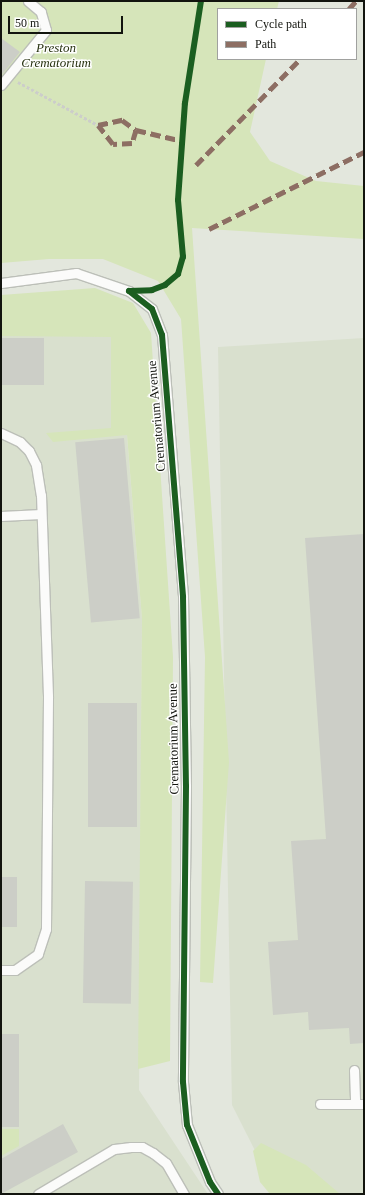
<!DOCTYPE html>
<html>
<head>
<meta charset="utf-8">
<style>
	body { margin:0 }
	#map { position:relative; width:365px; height:1195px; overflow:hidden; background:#e3e7dd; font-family:"Times New Roman",serif }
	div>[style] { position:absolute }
	.built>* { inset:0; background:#d9e0ce }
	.green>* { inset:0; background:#d6e5ba }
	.building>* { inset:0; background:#cccec7; transform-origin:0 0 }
	.path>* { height:2.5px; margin-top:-1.25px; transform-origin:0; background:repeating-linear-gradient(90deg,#cccdca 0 3px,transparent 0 5px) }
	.roads { filter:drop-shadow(1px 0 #bcbfb8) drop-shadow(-1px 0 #bcbfb8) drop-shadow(0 1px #bcbfb8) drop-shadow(0 -1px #bcbfb8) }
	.lane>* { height:9px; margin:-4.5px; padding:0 4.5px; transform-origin:4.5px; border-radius:4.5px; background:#fbfbfa }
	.quiet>* { height:5px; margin-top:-2.5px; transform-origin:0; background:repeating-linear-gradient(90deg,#8d6e63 0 10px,transparent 0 15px) }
	.cycleway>* { height:6px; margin:-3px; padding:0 3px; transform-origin:3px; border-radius:3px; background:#1b5e20 }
	span { translate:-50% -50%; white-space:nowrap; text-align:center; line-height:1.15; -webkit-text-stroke:3px #fff; paint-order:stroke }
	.park-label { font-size:13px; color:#293312; font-style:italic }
	.street-label { font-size:13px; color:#12140e }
	.frame { position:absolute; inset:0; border:2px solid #12140e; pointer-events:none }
	.legend { position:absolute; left:217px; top:8px; width:140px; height:52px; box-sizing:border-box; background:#fff; border:1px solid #a0a19f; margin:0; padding:5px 7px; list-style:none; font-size:12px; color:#12140e }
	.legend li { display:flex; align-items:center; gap:8px; height:20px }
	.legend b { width:20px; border:1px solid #a0a19f }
	.scale { position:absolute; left:8px; top:16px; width:115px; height:18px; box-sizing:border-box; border:2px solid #12140e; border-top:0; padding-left:5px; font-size:12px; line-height:14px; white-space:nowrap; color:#12140e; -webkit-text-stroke:3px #fff; paint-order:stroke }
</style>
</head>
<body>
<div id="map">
	<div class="built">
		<div style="clip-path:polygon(1px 321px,128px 331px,127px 436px,142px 619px,139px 1090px,208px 1194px,1px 1194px)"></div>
		<div style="clip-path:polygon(364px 338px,364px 1194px,277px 1194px,232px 1105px,218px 347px)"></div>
	</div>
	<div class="green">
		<div style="clip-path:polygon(1px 1px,279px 1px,277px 9px,218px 9px,218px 59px,266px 59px,250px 132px,270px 161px,316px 181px,364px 186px,364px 239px,192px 228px,229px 762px,213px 983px,200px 982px,205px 657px,181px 319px,158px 281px,103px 259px,49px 259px,1px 263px)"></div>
		<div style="clip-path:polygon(95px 288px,133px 303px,151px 333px,173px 657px,170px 1061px,138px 1069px,142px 619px,127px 435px,53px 442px,46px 433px,111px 428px,111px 337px,1px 336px,1px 295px)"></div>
		<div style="clip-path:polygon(1px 1129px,19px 1129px,19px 1146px,1px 1156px)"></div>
		<div style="clip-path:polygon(261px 1143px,306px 1165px,340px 1194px,270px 1194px,260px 1182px,253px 1151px)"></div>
	</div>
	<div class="building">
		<div style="clip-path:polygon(1px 38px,20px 52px,1px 76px)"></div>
		<div style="left:1px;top:338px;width:43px;height:47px"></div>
		<div style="left:124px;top:438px;width:181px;height:49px;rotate:85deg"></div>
		<div style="clip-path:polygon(364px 534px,364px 1043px,350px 1044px,349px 1028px,309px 1030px,308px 1012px,273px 1015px,268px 942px,298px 940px,291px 841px,326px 839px,305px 538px)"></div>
		<div style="left:88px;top:703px;width:49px;height:124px"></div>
		<div style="left:1px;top:877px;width:16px;height:50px"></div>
		<div style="left:85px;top:881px;width:48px;height:122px;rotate:1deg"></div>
		<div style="left:1px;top:1034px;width:18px;height:93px"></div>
		<div style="clip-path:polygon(63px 1124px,78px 1152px,1px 1194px,1px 1159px)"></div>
	</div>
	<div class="path">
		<div style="left:18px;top:82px;width:91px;rotate:28.3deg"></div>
	</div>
	<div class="roads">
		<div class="lane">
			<div style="left:1px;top:85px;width:71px;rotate:-50.7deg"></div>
			<div style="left:46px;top:30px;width:19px;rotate:-106deg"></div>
			<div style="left:41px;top:12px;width:17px;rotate:-140deg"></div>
			<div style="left:1px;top:283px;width:76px;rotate:-7.6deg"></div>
			<div style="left:76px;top:273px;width:56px;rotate:18.8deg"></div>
			<div style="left:129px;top:291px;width:29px;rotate:38deg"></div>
			<div style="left:152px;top:309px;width:28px;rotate:69deg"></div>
			<div style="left:162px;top:335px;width:263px;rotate:85.4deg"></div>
			<div style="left:183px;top:597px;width:189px;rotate:89.1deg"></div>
			<div style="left:186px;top:786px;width:296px;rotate:90.6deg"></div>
			<div style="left:183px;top:1082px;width:43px;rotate:84.7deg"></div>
			<div style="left:187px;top:1125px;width:61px;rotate:68deg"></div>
			<div style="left:210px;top:1182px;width:14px;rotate:56deg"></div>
			<div style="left:1px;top:433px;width:21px;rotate:25deg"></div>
			<div style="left:20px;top:442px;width:13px;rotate:45deg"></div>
			<div style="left:29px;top:451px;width:16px;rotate:63deg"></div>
			<div style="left:36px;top:465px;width:30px;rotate:81deg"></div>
			<div style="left:41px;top:495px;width:203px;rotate:88deg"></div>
			<div style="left:48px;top:698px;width:231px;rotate:90.5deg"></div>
			<div style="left:46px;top:929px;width:26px;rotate:108deg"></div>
			<div style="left:38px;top:954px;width:28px;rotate:145deg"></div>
			<div style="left:15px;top:970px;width:14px;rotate:180deg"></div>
			<div style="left:1px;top:516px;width:40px;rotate:-2.9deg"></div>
			<div style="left:354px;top:1070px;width:34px;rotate:88deg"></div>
			<div style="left:320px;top:1104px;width:44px"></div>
			<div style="left:38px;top:1194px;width:88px;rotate:-30.6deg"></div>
			<div style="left:114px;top:1149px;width:17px;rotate:-7deg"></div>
			<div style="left:131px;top:1147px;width:11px"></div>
			<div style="left:142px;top:1147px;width:13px;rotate:29deg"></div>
			<div style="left:153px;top:1153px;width:16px;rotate:38deg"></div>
			<div style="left:166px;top:1163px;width:36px;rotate:60deg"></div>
		</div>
	</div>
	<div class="quiet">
		<div style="left:349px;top:9px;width:11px;rotate:-49deg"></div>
		<div style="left:136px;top:130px;width:14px;rotate:107deg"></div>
		<div style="left:132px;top:143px;width:19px;rotate:177deg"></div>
		<div style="left:113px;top:144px;width:24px;rotate:-128deg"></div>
		<div style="left:98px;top:125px;width:25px;rotate:-12deg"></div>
		<div style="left:122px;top:120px;width:17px;rotate:36deg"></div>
		<div style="left:136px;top:130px;width:48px;rotate:13.2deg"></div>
		<div style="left:196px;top:165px;width:148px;rotate:-45.5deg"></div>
		<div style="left:209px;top:229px;width:173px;rotate:-26.4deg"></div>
	</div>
	<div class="cycleway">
		<div style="left:129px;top:291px;width:29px;rotate:38deg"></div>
		<div style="left:152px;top:309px;width:28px;rotate:69deg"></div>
		<div style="left:162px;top:335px;width:263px;rotate:85.4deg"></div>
		<div style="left:183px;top:597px;width:189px;rotate:89.1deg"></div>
		<div style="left:186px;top:786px;width:296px;rotate:90.6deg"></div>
		<div style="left:183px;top:1082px;width:43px;rotate:84.7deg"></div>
		<div style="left:187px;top:1125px;width:61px;rotate:68deg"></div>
		<div style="left:210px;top:1182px;width:14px;rotate:56deg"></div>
		<div style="left:129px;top:291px;width:23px;rotate:-2deg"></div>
		<div style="left:152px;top:290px;width:14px;rotate:-21deg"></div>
		<div style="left:165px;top:285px;width:17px;rotate:-40deg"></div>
		<div style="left:178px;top:274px;width:18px;rotate:-74deg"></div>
		<div style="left:183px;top:257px;width:57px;rotate:-95deg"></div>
		<div style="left:178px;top:200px;width:97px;rotate:-85.9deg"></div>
		<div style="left:185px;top:103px;width:103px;rotate:-81.1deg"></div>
	</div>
	<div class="park-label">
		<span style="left:56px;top:56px">Preston<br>Crematorium</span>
	</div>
	<div class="street-label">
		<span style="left:157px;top:416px;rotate:-95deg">Crematorium Avenue</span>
		<span style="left:174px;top:739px;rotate:-91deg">Crematorium Avenue</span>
	</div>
	<div class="frame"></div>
	<ul class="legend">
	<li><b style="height:5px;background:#1b5e20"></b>Cycle path</li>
	<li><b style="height:5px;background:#8d6e63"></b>Path</li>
	</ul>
	<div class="scale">50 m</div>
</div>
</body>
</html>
